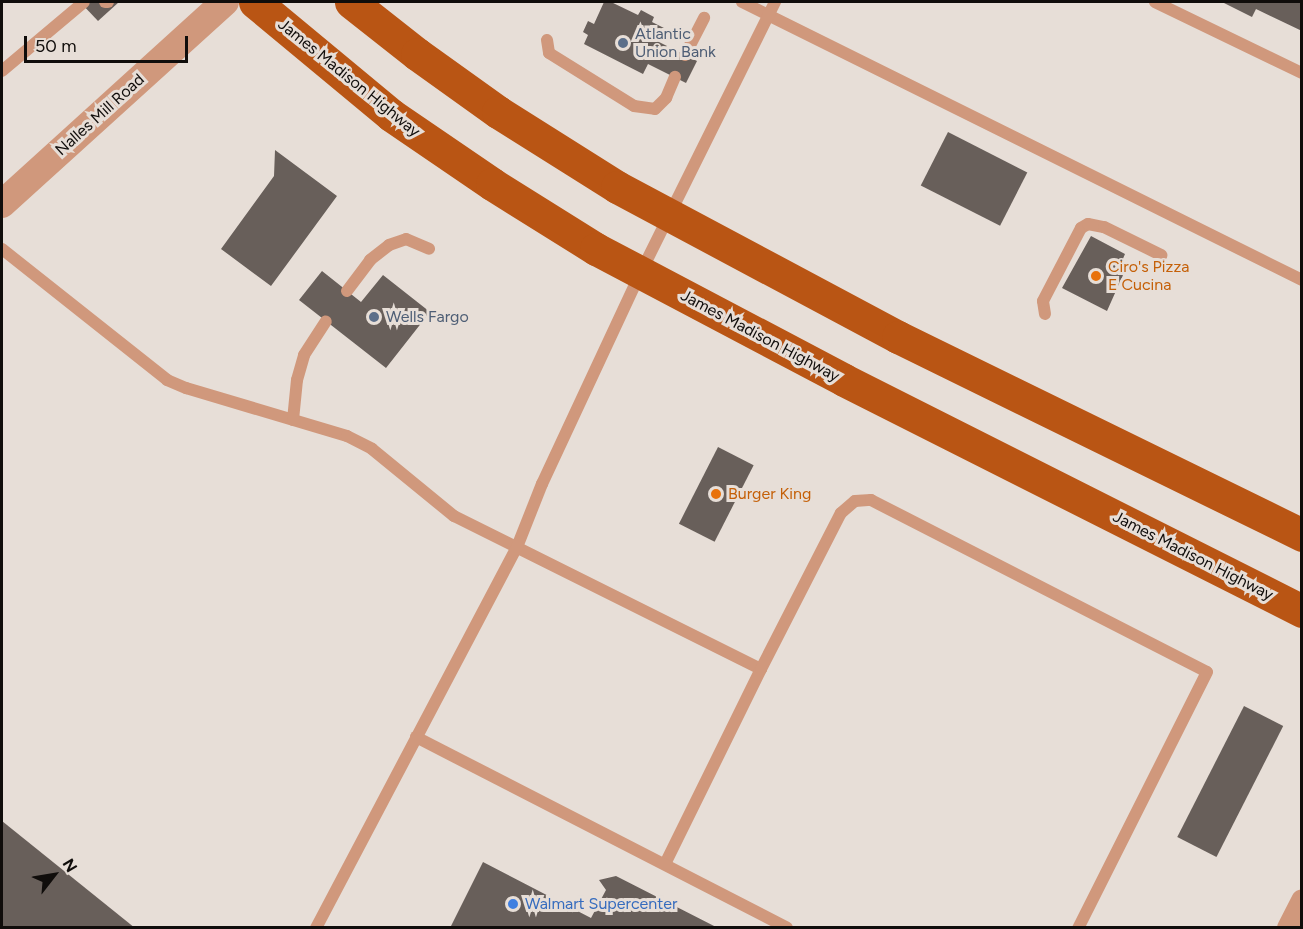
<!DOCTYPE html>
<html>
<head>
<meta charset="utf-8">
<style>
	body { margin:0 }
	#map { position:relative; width:1303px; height:929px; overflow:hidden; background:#e7ded7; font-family:Figtree,sans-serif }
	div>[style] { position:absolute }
	.building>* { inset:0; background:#685f5a; transform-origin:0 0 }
	.service>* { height:12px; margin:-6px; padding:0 6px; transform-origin:6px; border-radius:6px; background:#d0987c }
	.minor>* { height:22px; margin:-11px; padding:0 11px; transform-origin:11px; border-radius:11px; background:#d0987c }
	.tertiary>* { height:28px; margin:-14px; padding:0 14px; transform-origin:14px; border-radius:14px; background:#d0987c }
	.primary>* { height:33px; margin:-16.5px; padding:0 16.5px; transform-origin:16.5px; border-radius:16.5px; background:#b95514 }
	.dots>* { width:16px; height:16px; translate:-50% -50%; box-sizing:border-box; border:3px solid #e7ded7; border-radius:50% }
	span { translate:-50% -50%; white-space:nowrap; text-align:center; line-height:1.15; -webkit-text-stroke:6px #e7ded7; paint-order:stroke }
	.service-label { font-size:16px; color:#4e5e75 }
	.left { translate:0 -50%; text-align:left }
	.street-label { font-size:16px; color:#100d0b }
	.food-label { font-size:16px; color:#c56008 }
	.shop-label { font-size:16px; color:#366cbe }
	.frame { position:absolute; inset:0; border:3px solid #100d0b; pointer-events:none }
	.north { position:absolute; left:24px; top:845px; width:60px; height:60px; -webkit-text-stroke:4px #e7ded7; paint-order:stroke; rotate:59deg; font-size:16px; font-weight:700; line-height:24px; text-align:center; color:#100d0b }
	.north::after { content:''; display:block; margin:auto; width:21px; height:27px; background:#100d0b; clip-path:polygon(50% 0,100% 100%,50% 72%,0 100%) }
	.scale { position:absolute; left:24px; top:36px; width:164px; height:27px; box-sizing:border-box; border:3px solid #100d0b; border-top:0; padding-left:8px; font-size:18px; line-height:21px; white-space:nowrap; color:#100d0b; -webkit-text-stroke:4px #e7ded7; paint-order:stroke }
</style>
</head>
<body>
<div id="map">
	<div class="building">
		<div style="clip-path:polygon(80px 2px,119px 2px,98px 21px)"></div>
		<div style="clip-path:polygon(604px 2px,611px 2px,638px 15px,641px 10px,654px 17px,652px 22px,666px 29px,659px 42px,697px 61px,686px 83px,648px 64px,643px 74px,584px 44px,588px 35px,583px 32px,588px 21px,594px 24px)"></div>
		<div style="clip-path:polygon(1222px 2px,1302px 2px,1302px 31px,1256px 9px,1252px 17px)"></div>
		<div style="left:948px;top:132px;width:89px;height:60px;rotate:27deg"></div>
		<div style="clip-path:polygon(275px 150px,337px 196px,271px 286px,221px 249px,274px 176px)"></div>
		<div style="clip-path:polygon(1091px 236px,1125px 254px,1122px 261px,1128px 264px,1107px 311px,1062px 288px)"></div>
		<div style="clip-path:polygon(322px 271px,361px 302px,383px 275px,430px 312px,386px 368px,299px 300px)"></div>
		<div style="left:718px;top:447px;width:40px;height:86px;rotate:27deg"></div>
		<div style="left:1244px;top:706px;width:44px;height:147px;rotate:27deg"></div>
		<div style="clip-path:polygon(2px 821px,135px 928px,2px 928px)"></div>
		<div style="clip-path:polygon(483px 862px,591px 918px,606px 890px,599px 880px,616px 876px,718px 928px,450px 928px)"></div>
	</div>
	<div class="service">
		<div style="left:105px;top:2px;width:3px"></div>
		<div style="left:742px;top:2px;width:625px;rotate:26.4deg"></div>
		<div style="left:1155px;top:2px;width:163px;rotate:25.8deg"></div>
		<div style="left:547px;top:40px;width:13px;rotate:81deg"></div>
		<div style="left:549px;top:53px;width:100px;rotate:31.9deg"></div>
		<div style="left:634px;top:106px;width:21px;rotate:8deg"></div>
		<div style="left:655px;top:109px;width:16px;rotate:-45deg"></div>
		<div style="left:666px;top:98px;width:23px;rotate:-67deg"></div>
		<div style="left:685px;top:55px;width:42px;rotate:-62.8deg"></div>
		<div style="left:2px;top:71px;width:107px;rotate:-40.1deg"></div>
		<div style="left:2px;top:249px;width:211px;rotate:38.4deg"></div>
		<div style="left:167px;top:380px;width:21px;rotate:23deg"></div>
		<div style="left:186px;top:388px;width:168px;rotate:16.6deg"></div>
		<div style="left:347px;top:436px;width:28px;rotate:27deg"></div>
		<div style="left:372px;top:449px;width:106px;rotate:39.3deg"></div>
		<div style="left:454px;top:516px;width:343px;rotate:26.5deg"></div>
		<div style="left:761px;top:669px;width:217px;rotate:116.2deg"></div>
		<div style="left:347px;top:291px;width:39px;rotate:-53deg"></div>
		<div style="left:370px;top:260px;width:24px;rotate:-38deg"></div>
		<div style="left:389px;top:245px;width:18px;rotate:-19deg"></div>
		<div style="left:406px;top:239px;width:25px;rotate:23deg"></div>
		<div style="left:1045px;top:314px;width:13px;rotate:-99deg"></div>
		<div style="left:1043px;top:301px;width:82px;rotate:-62.5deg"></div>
		<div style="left:1081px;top:228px;width:8px;rotate:-30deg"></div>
		<div style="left:1088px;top:224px;width:16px;rotate:11deg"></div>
		<div style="left:1104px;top:227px;width:64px;rotate:26.2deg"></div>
		<div style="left:293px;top:420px;width:40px;rotate:-84.3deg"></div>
		<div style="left:297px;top:380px;width:26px;rotate:-74deg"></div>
		<div style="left:304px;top:355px;width:40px;rotate:-57.1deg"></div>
		<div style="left:761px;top:669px;width:175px;rotate:-62.9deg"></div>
		<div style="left:841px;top:513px;width:18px;rotate:-41deg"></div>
		<div style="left:855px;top:501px;width:16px;rotate:-4deg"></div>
		<div style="left:871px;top:500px;width:377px;rotate:27.1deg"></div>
		<div style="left:1207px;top:672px;width:287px;rotate:116.7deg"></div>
		<div style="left:416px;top:737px;width:417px;rotate:27.2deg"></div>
		<div style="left:316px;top:928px;width:431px;rotate:-62.2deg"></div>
		<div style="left:517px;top:547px;width:68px;rotate:-68.4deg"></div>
		<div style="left:542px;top:484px;width:232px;rotate:-65deg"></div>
		<div style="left:640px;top:274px;width:304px;rotate:-63.6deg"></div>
	</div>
	<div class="minor">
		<div style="left:1288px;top:928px;width:31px;rotate:-63deg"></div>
	</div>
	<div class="tertiary">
		<div style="left:2px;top:204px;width:301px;rotate:-42.2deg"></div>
	</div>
	<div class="primary">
		<div style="left:255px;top:2px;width:177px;rotate:39.7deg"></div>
		<div style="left:391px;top:115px;width:122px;rotate:34.3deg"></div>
		<div style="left:492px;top:184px;width:123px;rotate:32deg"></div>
		<div style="left:596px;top:249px;width:280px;rotate:27.8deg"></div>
		<div style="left:844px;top:380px;width:513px;rotate:26.76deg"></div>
		<div style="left:351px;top:2px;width:84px;rotate:38.2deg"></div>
		<div style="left:417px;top:54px;width:100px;rotate:35.6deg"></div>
		<div style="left:498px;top:112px;width:141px;rotate:32.2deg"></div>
		<div style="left:617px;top:187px;width:319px;rotate:28.1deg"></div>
		<div style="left:898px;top:337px;width:450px;rotate:26.1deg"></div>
	</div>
	<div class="dots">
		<div style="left:623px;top:43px;background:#5c6f8a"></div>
		<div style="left:1096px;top:276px;background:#e8710a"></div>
		<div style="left:374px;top:317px;background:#5c6f8a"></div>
		<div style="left:716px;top:494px;background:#e8710a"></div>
		<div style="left:513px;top:904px;background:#3f7fe0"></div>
	</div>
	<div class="service-label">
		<span class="left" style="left:635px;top:43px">Atlantic<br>Union Bank</span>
		<span class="left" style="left:386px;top:317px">Wells Fargo</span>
	</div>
	<div class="street-label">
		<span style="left:349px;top:78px;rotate:39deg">James Madison Highway</span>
		<span style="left:100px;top:115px;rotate:-42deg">Nalles Mill Road</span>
		<span style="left:760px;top:336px;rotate:28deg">James Madison Highway</span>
		<span style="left:1193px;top:556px;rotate:27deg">James Madison Highway</span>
	</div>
	<div class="food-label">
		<span class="left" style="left:1108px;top:276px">Ciro's Pizza<br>E Cucina</span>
		<span class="left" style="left:728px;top:494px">Burger King</span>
	</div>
	<div class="shop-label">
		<span class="left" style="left:525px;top:904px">Walmart Supercenter</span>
	</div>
	<div class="frame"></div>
	<div class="north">N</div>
	<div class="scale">50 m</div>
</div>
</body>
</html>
